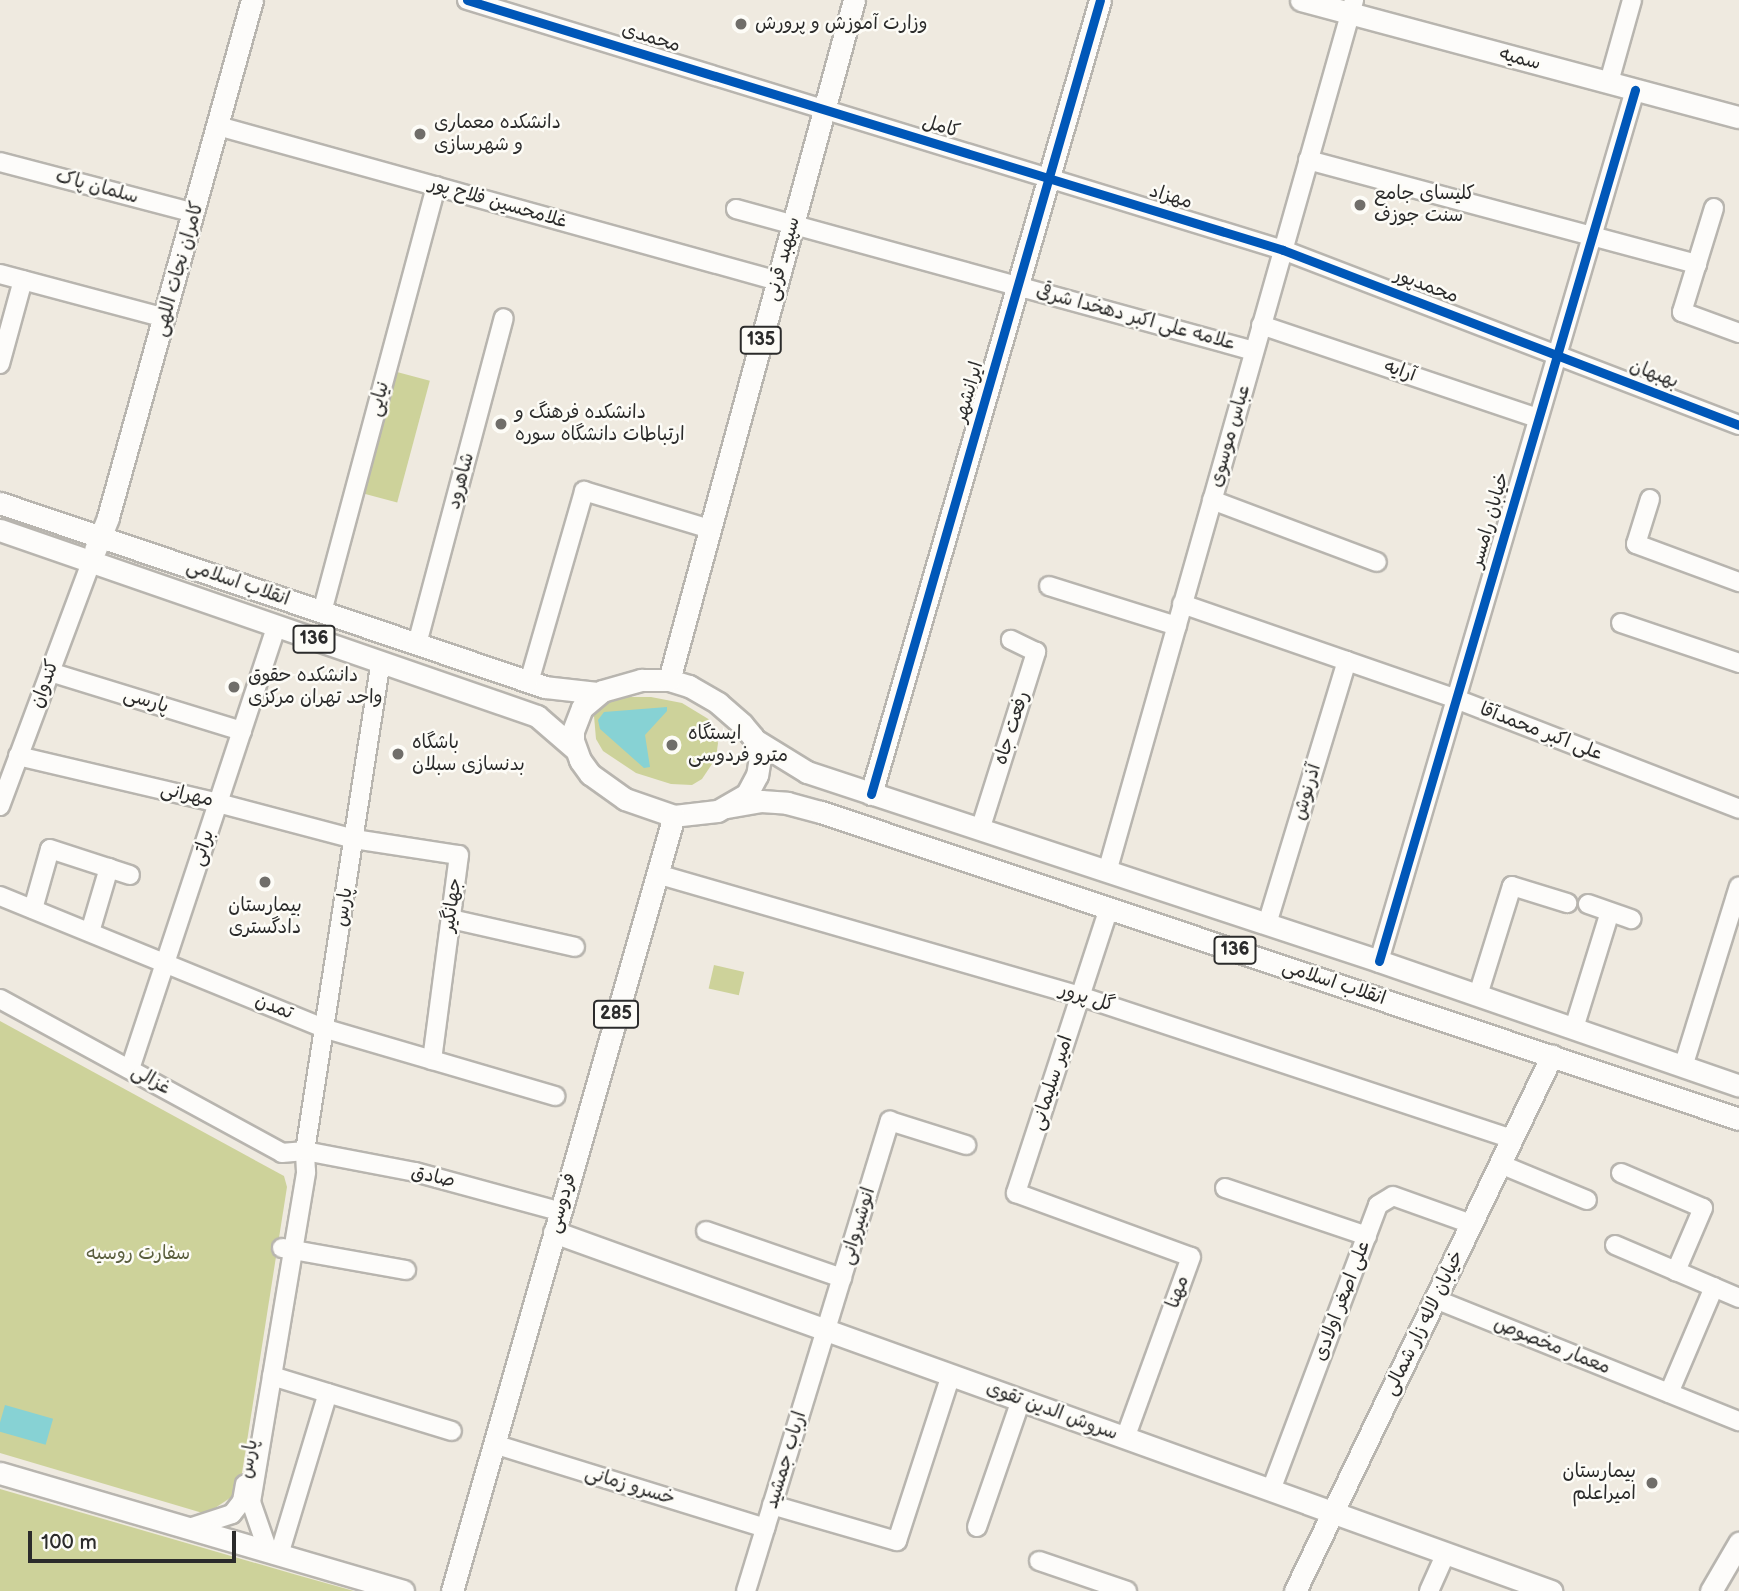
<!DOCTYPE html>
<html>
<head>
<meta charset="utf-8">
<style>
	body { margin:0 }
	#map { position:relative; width:1739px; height:1591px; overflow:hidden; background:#efeae0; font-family:"Balsamiq Sans","Playpen Sans Arabic",sans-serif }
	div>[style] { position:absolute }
	.green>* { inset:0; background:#cdd29a; transform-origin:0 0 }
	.water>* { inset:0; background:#87d2d4; transform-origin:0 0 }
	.roads { filter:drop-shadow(2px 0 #b8b5af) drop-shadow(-2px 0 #b8b5af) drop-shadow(0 2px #b8b5af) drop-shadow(0 -2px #b8b5af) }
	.minor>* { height:18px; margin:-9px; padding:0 9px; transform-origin:9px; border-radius:9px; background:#fdfcfa }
	.major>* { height:21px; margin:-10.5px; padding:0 10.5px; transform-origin:10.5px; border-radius:10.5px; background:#fdfcfa }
	.cycleway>* { height:9px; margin:-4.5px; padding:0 4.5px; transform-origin:4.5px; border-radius:4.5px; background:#0057b8 }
	.dots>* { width:19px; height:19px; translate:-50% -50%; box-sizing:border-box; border:4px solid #fdfcf7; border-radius:50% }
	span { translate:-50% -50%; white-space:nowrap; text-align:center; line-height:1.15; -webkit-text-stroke:5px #fdfcf7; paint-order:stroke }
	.shield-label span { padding:2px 5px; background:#fdfcf7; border:2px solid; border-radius:5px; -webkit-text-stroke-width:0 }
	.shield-label { font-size:18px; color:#2b2b2b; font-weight:700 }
	.poi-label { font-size:19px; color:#2b2b2b }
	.left { translate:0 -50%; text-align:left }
	.right { translate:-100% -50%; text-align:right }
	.street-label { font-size:19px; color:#2b2b2b }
	.park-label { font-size:19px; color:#5a5e3e }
	.scale { position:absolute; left:28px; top:1531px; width:208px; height:32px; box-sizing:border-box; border:4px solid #2b2b2b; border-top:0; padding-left:9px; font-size:21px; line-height:24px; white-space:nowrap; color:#2b2b2b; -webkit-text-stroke:5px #fdfcf7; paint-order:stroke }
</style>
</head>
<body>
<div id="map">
	<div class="green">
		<div style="left:397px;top:372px;width:34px;height:126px;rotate:15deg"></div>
		<div style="clip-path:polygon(620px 697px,651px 697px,682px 703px,710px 720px,718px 743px,716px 758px,702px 779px,692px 785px,671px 784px,636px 773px,603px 751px,596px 739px,594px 716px,599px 706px)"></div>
		<div style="left:714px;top:965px;width:31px;height:24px;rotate:13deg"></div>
		<div style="clip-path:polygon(0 1021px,284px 1176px,287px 1187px,239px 1492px,206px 1514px,0 1453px)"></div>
		<div style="clip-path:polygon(0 1489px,297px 1575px,354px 1591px,0 1591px)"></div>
	</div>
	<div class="water">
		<div style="clip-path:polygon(667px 707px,667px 711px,645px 735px,650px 767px,644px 768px,600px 729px,598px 720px,604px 712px)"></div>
		<div style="left:5px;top:1405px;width:50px;height:27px;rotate:16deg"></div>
	</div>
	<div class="roads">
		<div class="minor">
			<div style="left:467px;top:0;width:853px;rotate:17.03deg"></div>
			<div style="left:1283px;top:250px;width:488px;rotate:21deg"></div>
			<div style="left:1609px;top:82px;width:85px;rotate:-74.3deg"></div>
			<div style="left:218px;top:126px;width:581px;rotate:15.47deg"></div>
			<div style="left:1308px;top:160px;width:403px;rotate:15deg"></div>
			<div style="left:0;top:162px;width:201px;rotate:14.7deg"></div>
			<div style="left:1714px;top:208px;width:109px;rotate:107.1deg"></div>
			<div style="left:1682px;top:312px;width:61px;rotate:20.2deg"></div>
			<div style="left:736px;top:209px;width:537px;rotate:15.33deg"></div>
			<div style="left:0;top:274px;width:171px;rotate:14.9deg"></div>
			<div style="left:1261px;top:325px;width:292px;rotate:18.6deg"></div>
			<div style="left:0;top:364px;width:87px;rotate:-74.7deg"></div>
			<div style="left:1650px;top:499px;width:47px;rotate:107.3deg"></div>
			<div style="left:1636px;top:544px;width:110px;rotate:20.3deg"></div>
			<div style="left:1212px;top:500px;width:176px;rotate:20.6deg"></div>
			<div style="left:1049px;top:586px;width:134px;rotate:17.4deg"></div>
			<div style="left:1182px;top:604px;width:290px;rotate:19.1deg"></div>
			<div style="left:1456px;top:699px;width:304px;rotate:21.2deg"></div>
			<div style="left:322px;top:612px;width:441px;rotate:-75deg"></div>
			<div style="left:1621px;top:623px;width:125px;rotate:18.7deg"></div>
			<div style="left:417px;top:644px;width:337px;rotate:-75.1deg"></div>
			<div style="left:50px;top:672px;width:201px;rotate:17.1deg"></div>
			<div style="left:529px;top:682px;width:199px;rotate:-73.9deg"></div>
			<div style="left:584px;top:491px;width:132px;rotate:16.8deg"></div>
			<div style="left:18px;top:756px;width:205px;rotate:13.2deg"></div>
			<div style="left:218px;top:803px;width:141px;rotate:14.8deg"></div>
			<div style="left:354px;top:839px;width:106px;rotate:8.7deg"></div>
			<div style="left:459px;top:855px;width:207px;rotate:97.5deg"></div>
			<div style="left:0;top:806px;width:260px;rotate:-69.5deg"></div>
			<div style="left:980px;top:830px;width:187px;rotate:-72.5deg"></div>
			<div style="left:1036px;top:652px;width:28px;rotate:-154deg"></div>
			<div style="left:1107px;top:872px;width:906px;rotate:-74.18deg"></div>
			<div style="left:657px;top:874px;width:440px;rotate:16.1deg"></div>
			<div style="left:1080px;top:996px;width:455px;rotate:18.3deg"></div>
			<div style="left:0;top:896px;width:352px;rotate:22.2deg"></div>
			<div style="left:326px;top:1029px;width:239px;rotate:16.3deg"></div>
			<div style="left:1588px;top:904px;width:46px;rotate:19.2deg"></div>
			<div style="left:1109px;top:908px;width:300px;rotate:108.1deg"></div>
			<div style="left:1016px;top:1193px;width:186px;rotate:20.1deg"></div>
			<div style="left:1191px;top:1257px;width:193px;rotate:110deg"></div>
			<div style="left:33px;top:909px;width:62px;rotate:-74.2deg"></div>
			<div style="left:50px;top:849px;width:84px;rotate:18deg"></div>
			<div style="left:451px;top:919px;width:127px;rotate:12.7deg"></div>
			<div style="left:1267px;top:924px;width:275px;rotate:-73.1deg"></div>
			<div style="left:90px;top:932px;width:67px;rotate:-73.5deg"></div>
			<div style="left:1379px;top:961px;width:908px;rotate:-73.62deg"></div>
			<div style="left:1478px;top:995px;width:114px;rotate:-72.7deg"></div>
			<div style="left:1512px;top:886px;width:58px;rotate:17.2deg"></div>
			<div style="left:0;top:999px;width:321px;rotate:28.6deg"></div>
			<div style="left:282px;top:1153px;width:23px;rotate:-5deg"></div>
			<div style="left:305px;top:1151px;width:112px;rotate:10.8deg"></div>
			<div style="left:415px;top:1172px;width:149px;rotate:15.2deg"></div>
			<div style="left:1574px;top:1028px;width:121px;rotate:-72.8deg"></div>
			<div style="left:1683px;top:1067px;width:189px;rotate:-72.8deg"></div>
			<div style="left:130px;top:1069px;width:465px;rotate:-71.7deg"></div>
			<div style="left:1500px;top:1164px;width:94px;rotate:22.5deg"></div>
			<div style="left:1621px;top:1173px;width:89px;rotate:23.1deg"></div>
			<div style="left:1703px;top:1208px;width:69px;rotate:113.2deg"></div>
			<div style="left:1225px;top:1188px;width:150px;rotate:18.7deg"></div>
			<div style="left:706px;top:1231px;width:144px;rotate:19.1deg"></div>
			<div style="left:1615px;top:1245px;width:135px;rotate:23.1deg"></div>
			<div style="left:282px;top:1248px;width:126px;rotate:10.1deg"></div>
			<div style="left:1435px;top:1299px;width:328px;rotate:21.9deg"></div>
			<div style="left:272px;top:1376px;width:188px;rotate:17deg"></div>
			<div style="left:1669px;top:1393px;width:115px;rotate:-67deg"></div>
			<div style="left:494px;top:1444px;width:284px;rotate:17.2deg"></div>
			<div style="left:1271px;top:1490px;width:304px;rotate:-69.4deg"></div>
			<div style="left:1378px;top:1205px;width:17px;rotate:-31deg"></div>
			<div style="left:1393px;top:1196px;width:83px;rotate:19.7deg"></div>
			<div style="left:772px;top:1505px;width:130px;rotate:16.1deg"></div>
			<div style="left:897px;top:1541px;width:175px;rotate:-72deg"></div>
			<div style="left:977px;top:1527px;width:134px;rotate:-70.9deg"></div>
			<div style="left:189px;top:1528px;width:45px;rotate:-18deg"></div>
			<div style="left:232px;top:1514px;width:16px;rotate:-52deg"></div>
			<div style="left:242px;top:1501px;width:17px;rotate:-80deg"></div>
			<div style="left:268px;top:1551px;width:52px;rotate:-109.1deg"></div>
			<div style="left:251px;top:1502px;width:335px;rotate:-80.5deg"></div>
			<div style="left:306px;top:1172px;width:21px;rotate:-93deg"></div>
			<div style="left:305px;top:1151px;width:495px;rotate:-81.2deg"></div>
			<div style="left:279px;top:1555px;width:169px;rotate:-73.2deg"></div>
			<div style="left:1039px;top:1561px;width:93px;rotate:18.8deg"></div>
			<div style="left:746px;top:1591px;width:492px;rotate:-73deg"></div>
			<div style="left:890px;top:1121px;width:80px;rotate:17.5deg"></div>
			<div style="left:1429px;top:1591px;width:42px;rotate:-65.9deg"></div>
		</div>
		<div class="major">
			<div style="left:1301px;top:0;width:453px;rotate:15deg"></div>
			<div style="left:0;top:503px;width:575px;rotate:18.66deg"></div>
			<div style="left:545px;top:687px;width:53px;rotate:6.5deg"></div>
			<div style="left:0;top:530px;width:568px;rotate:19.1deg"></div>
			<div style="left:537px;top:716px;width:49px;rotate:40.9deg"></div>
			<div style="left:95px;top:550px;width:35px;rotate:-68deg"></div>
			<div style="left:108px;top:517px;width:537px;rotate:-74.44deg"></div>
			<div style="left:641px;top:680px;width:28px"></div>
			<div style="left:669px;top:680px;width:21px;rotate:17deg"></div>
			<div style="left:689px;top:686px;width:34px;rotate:30deg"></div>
			<div style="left:718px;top:703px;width:32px;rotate:41deg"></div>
			<div style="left:742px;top:724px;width:17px;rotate:50deg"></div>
			<div style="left:753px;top:737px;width:21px;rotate:71deg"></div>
			<div style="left:760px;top:757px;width:18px;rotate:99deg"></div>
			<div style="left:757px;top:775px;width:21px;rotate:118deg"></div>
			<div style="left:747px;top:794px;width:34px;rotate:150deg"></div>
			<div style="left:717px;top:811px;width:43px;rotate:173.4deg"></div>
			<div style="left:674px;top:816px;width:52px;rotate:-160.9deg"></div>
			<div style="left:625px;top:799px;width:43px;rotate:-144.5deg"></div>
			<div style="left:590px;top:774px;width:17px;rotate:-126deg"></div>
			<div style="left:580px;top:760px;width:20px;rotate:-110deg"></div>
			<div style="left:573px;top:741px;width:10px;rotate:-90deg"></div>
			<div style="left:573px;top:731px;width:25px;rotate:-69deg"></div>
			<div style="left:582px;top:708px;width:26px;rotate:-40deg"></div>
			<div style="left:602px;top:691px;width:41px;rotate:-15.8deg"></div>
			<div style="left:669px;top:680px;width:705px;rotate:-74.78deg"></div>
			<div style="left:755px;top:740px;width:61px;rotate:31.6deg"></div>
			<div style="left:807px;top:772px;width:602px;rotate:18.28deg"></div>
			<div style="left:1379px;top:961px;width:381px;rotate:19.1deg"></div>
			<div style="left:871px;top:794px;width:826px;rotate:-73.91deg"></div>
			<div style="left:727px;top:807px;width:35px;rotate:-10deg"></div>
			<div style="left:761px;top:801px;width:26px;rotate:4deg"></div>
			<div style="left:787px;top:803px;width:35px;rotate:15deg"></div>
			<div style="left:821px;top:812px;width:968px;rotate:18.49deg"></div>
			<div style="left:554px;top:1232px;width:1060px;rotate:19.8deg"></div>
			<div style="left:0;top:1473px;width:420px;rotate:16.3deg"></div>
			<div style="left:452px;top:1591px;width:806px;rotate:-74.02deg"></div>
			<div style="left:1295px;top:1591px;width:594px;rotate:-64.38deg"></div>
			<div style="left:1711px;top:1591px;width:56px;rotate:-59.7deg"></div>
		</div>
	</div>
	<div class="cycleway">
		<div style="left:467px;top:0;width:853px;rotate:17.03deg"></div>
		<div style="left:1283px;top:250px;width:488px;rotate:21deg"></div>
		<div style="left:871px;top:794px;width:826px;rotate:-73.91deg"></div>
		<div style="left:1379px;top:961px;width:908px;rotate:-73.62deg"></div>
	</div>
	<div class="dots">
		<div style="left:741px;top:24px;background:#706e6a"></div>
		<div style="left:420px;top:134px;background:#706e6a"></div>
		<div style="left:1360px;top:205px;background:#706e6a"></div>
		<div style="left:501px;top:424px;background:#706e6a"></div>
		<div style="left:234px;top:687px;background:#706e6a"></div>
		<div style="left:672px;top:745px;background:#706e6a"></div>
		<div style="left:398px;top:754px;background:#706e6a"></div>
		<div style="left:265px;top:882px;background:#706e6a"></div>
		<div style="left:1652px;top:1483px;background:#706e6a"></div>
	</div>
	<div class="shield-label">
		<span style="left:761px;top:340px">135</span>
		<span style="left:314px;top:639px">136</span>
		<span style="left:1235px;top:950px">136</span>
		<span style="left:616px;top:1014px">285</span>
	</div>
	<div class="poi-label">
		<span class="left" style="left:755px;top:24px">وزارت آموزش و پرورش</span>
		<span class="left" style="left:434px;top:134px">دانشکده معماری<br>و شهرسازی</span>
		<span class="left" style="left:1374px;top:205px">کلیسای جامع<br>سنت جوزف</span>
		<span class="left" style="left:515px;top:424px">دانشکده فرهنگ و<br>ارتباطات دانشگاه سوره</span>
		<span class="left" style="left:248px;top:687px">دانشکده حقوق<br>واحد تهران مرکزی</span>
		<span class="left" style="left:688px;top:745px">ایستگاه<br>مترو فردوسی</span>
		<span class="left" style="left:412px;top:754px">باشگاه<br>بدنسازی سبلان</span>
		<span style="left:265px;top:917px">بیمارستان<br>دادگستری</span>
		<span class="right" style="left:1636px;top:1483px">بیمارستان<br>امیراعلم</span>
	</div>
	<div class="street-label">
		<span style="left:651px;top:38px;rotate:17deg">محمدی</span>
		<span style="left:1520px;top:59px;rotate:15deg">سمیه</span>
		<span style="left:941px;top:127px;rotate:17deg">کامل</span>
		<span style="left:97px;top:187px;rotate:15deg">سلمان پاک</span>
		<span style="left:1171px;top:197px;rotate:17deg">مهزاد</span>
		<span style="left:498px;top:203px;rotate:16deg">غلامحسین فلاح‌ پور</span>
		<span style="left:783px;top:259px;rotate:-75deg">سپهبد قرنی</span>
		<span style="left:179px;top:269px;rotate:-74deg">کامران نجات اللهی</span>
		<span style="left:1426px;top:286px;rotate:21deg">محمدپور</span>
		<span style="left:1136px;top:318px;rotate:15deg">علامه علی اکبر دهخدا شرقی</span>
		<span style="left:1400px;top:371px;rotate:19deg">آرایه</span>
		<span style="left:1654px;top:374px;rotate:21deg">بهبهان</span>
		<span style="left:969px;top:392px;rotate:-74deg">ایرانشهر</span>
		<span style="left:379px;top:399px;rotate:-75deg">نیایی</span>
		<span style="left:1230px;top:436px;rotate:-74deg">عباس موسوی</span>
		<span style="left:461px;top:481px;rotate:-75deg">شاهرود</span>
		<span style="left:1490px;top:520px;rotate:-74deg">خیابان رامسر</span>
		<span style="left:238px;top:583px;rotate:19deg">انقلاب اسلامی</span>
		<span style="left:45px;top:684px;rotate:-70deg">کندوان</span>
		<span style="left:146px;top:701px;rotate:17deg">پارسی</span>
		<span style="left:1012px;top:728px;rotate:-72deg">رفعت جاه</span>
		<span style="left:1541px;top:732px;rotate:21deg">علی اکبر محمدآقا</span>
		<span style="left:1307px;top:792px;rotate:-73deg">آذرنوش</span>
		<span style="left:187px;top:795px;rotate:13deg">مهرانی</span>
		<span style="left:203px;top:848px;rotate:-72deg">براتی</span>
		<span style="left:452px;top:905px;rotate:-82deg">جهانگیر</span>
		<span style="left:344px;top:907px;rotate:-82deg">پارس</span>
		<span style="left:1334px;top:983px;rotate:18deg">انقلاب اسلامی</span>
		<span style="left:1087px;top:998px;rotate:17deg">گل پرور</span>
		<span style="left:274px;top:1007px;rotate:22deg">تمدن</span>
		<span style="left:151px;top:1080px;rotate:29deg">غزالی</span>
		<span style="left:1052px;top:1083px;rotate:-72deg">امیر سلیمانی</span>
		<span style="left:433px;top:1177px;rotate:13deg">صادق</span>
		<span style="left:562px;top:1203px;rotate:-74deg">فردوسی</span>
		<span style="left:858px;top:1226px;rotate:-73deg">انوشیروانی</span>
		<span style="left:1178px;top:1292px;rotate:-70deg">مهنا</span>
		<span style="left:1342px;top:1301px;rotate:-69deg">علی اصغر اولادی</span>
		<span style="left:1424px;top:1323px;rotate:-64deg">خیابان لاله زار شمالی</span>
		<span style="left:1552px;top:1346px;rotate:22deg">معمار مخصوص</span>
		<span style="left:1052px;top:1411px;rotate:20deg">سروش الدین تقوی</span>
		<span style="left:249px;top:1459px;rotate:-81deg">پارس</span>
		<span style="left:786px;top:1460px;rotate:-73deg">ارباب جمشید</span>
		<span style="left:630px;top:1486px;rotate:17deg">خسرو زمانی</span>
	</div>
	<div class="park-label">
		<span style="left:138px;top:1254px">سفارت روسیه</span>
	</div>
	<div class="scale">100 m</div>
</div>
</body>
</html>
